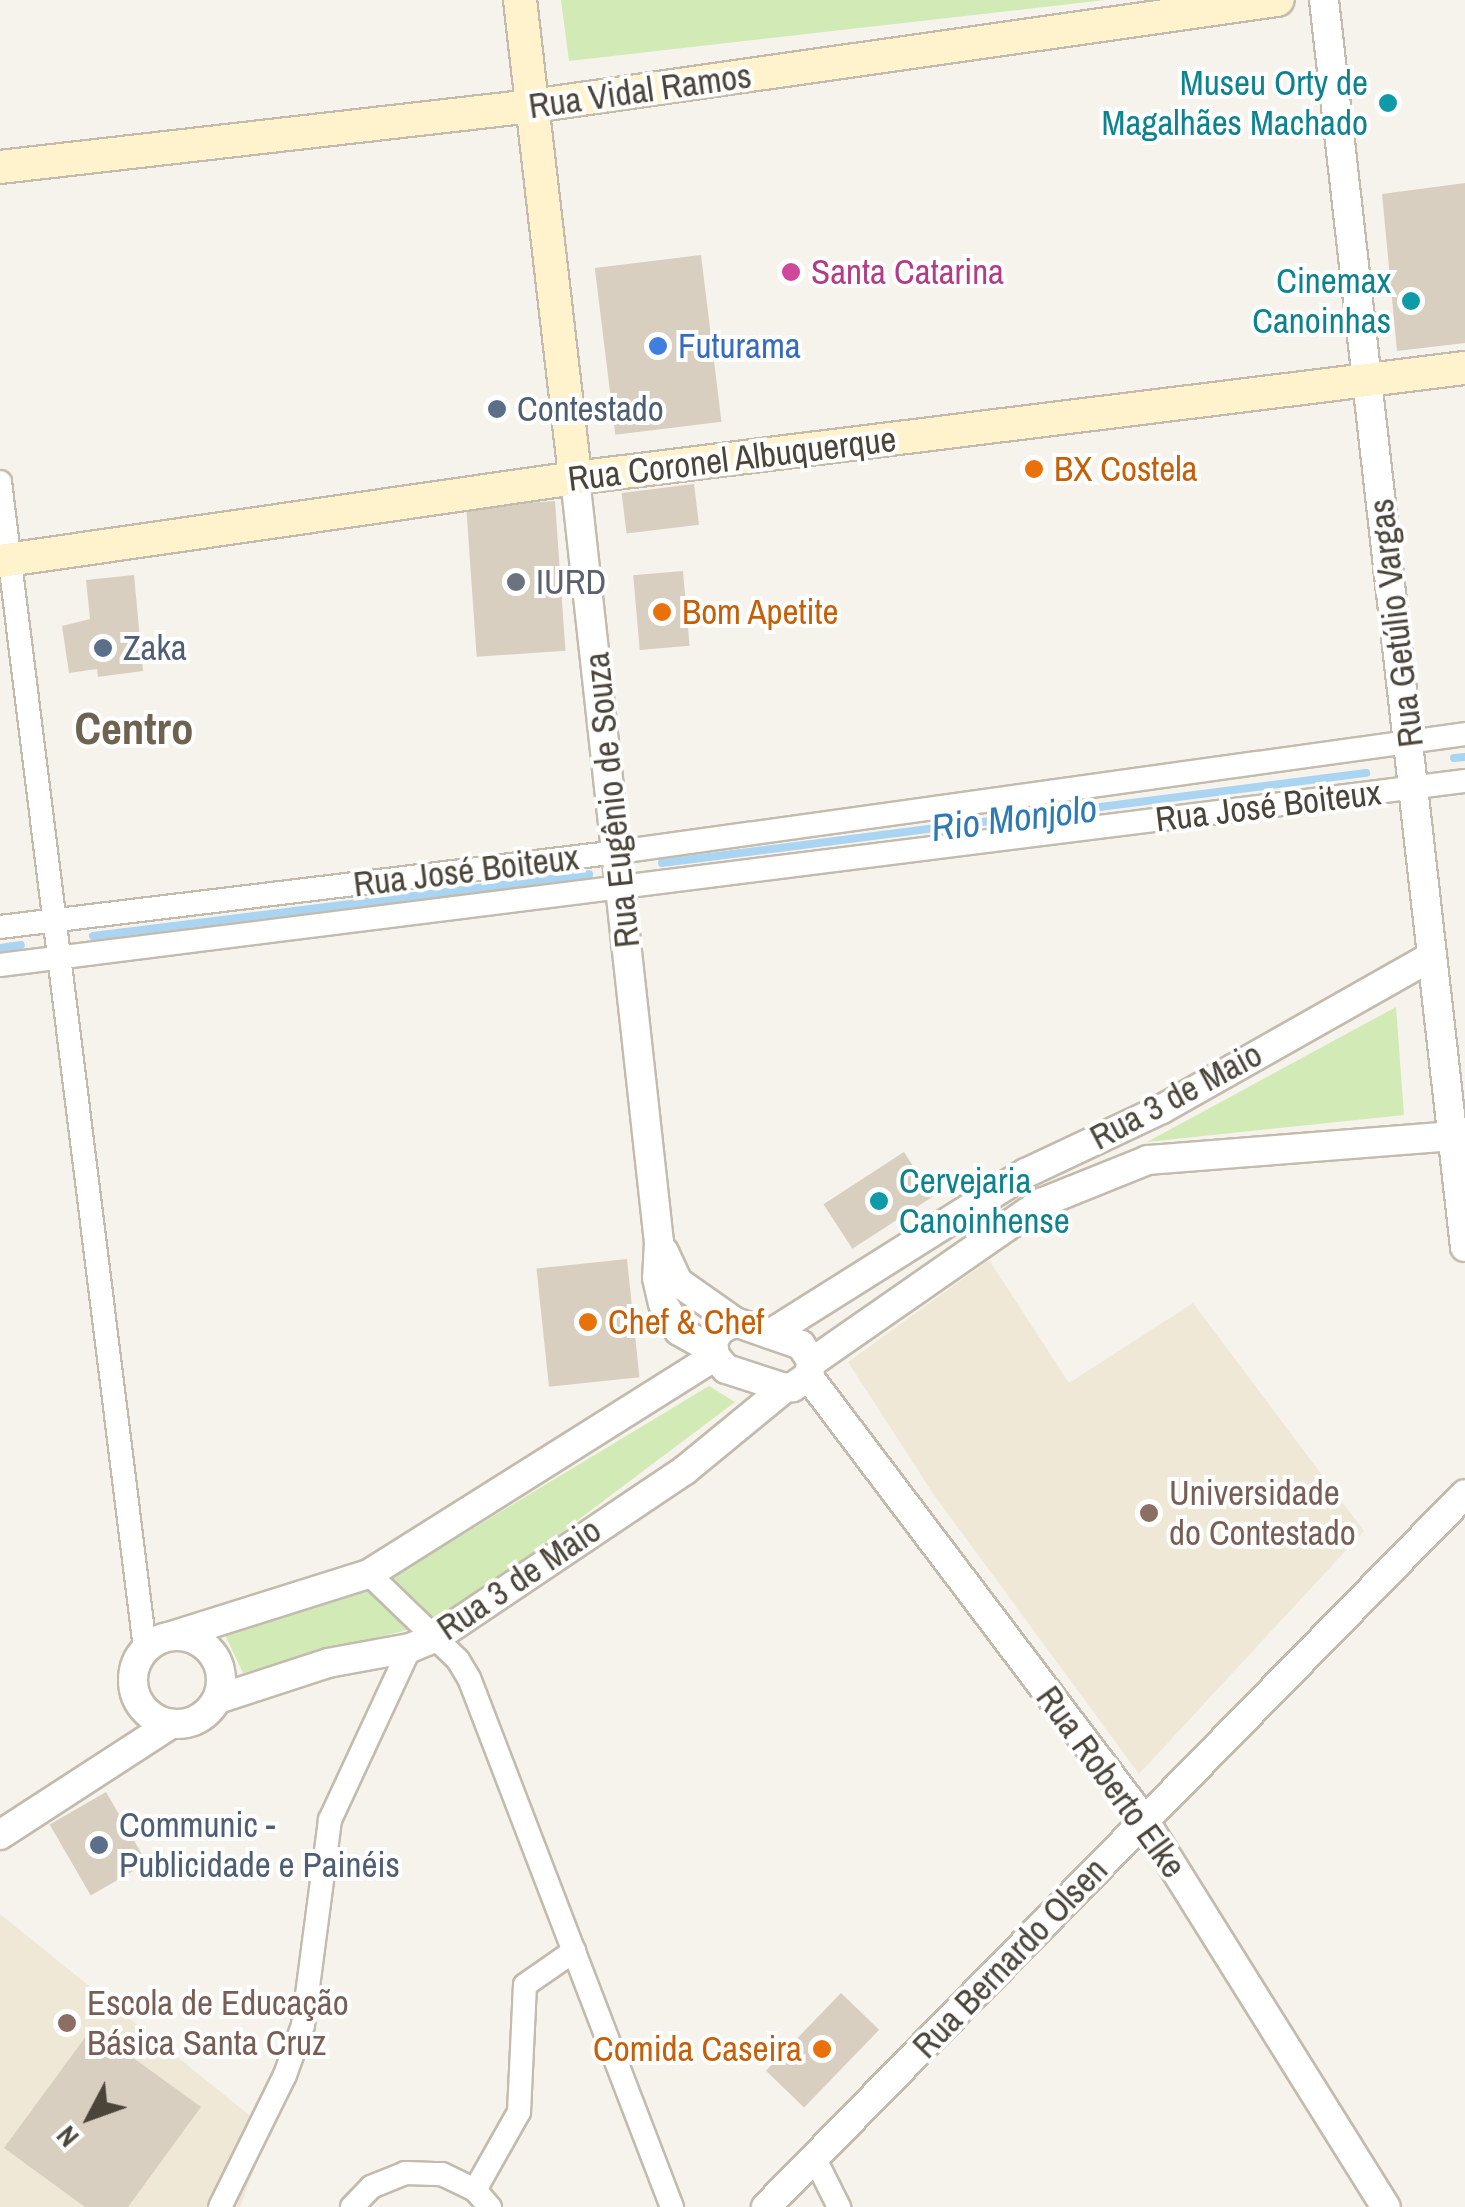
<!DOCTYPE html>
<html>
<head>
<meta charset="utf-8">
<style>
	body { margin:0 }
	#map { position:relative; width:1465px; height:2207px; overflow:hidden; background:#f6f3ec; font-family:"Archivo Narrow",sans-serif }
	div>[style] { position:absolute }
	.education>* { inset:0; background:#efe8d6 }
	.green>* { inset:0; background:#d2eab5 }
	.stream>* { height:8px; margin:-4px; padding:0 4px; transform-origin:4px; border-radius:4px; background:#a9d4f2 }
	.building>* { inset:0; background:#d8cfc1; transform-origin:0 0 }
	.roads { filter:drop-shadow(2px 0 #c2bbae) drop-shadow(-2px 0 #c2bbae) drop-shadow(0 2px #c2bbae) drop-shadow(0 -2px #c2bbae) }
	.minor>* { height:22px; margin:-11px; padding:0 11px; transform-origin:11px; border-radius:11px; background:#fff }
	.tertiary>* { height:28px; margin:-14px; padding:0 14px; transform-origin:14px; border-radius:14px; background:#fff }
	.tertiary>.ring { margin:-14px; padding:0; box-sizing:content-box; background:none; border:28px solid #fff; border-radius:50% }
	.secondary>* { height:32px; margin:-16px; padding:0 16px; transform-origin:16px; border-radius:16px; background:#fff3cd }
	.dots>* { width:28px; height:28px; translate:-50% -50%; box-sizing:border-box; border:5px solid #fff; border-radius:50% }
	span { translate:-50% -50%; white-space:nowrap; text-align:center; line-height:1.15; -webkit-text-stroke:8px #fff; paint-order:stroke }
	.culture-label { font-size:35px; color:#0d838f }
	.right { translate:-100% -50%; text-align:right }
	.left { translate:0 -50%; text-align:left }
	.street-label { font-size:35px; color:#4b4439 }
	.hotel-label { font-size:35px; color:#b23c85 }
	.shop-label { font-size:35px; color:#366cbe }
	.service-label { font-size:35px; color:#4e5e75 }
	.food-label { font-size:35px; color:#c56008 }
	.worship-label { font-size:35px; color:#5b616d }
	.education-label { font-size:35px; color:#785e54 }
	.water-label { font-size:38px; color:#2e7ab2; font-style:italic }
	.district-label { font-size:45px; color:#6e6250; font-weight:700 }
	.north { position:absolute; left:40px; top:2067px; width:100px; height:100px; -webkit-text-stroke:8px #fff; paint-order:stroke; rotate:229deg; font-size:28px; font-weight:700; line-height:40px; text-align:center; color:#4b4439 }
	.north::after { content:''; display:block; margin:auto; width:35px; height:45px; background:#4b4439; clip-path:polygon(50% 0,100% 100%,50% 72%,0 100%) }
</style>
</head>
<body>
<div id="map">
	<div class="education">
		<div style="clip-path:polygon(989px 1260px,1069px 1383px,1193px 1303px,1364px 1531px,1139px 1774px,934px 1495px,848px 1362px)"></div>
		<div style="clip-path:polygon(0 1914px,269px 2131px,240px 2207px,0 2207px)"></div>
	</div>
	<div class="green">
		<div style="clip-path:polygon(561px 0,1105px 0,569px 61px)"></div>
		<div style="clip-path:polygon(1396px 1007px,1404px 1115px,1147px 1142px)"></div>
		<div style="clip-path:polygon(709px 1386px,735px 1402px,445px 1620px,243px 1673px,225px 1635px,434px 1552px)"></div>
	</div>
	<div class="stream">
		<div style="left:1454px;top:758px;width:11px;rotate:-5deg"></div>
		<div style="left:662px;top:863px;width:710px;rotate:-7.29deg"></div>
		<div style="left:93px;top:936px;width:500px;rotate:-7.1deg"></div>
		<div style="left:0;top:948px;width:21px;rotate:-8deg"></div>
	</div>
	<div class="building">
		<div style="clip-path:polygon(1465px 183px,1465px 343px,1397px 351px,1382px 194px)"></div>
		<div style="left:701px;top:255px;width:168px;height:107px;rotate:83deg"></div>
		<div style="left:694px;top:484px;width:41px;height:73px;rotate:83deg"></div>
		<div style="left:555px;top:501px;width:150px;height:89px;rotate:86deg"></div>
		<div style="left:683px;top:571px;width:75px;height:50px;rotate:85deg"></div>
		<div style="clip-path:polygon(134px 575px,143px 671px,98px 677px,97px 669px,69px 673px,62px 626px,90px 619px,86px 580px)"></div>
		<div style="left:904px;top:1152px;width:53px;height:96px;rotate:57deg"></div>
		<div style="left:627px;top:1259px;width:119px;height:91px;rotate:84deg"></div>
		<div style="left:106px;top:1792px;width:82px;height:65px;rotate:60deg"></div>
		<div style="left:841px;top:1993px;width:53px;height:108px;rotate:44deg"></div>
		<div style="clip-path:polygon(92px 2028px,201px 2107px,128px 2207px,85px 2207px,4px 2148px)"></div>
	</div>
	<div class="roads">
		<div class="minor">
			<div style="left:0;top:482px;width:1175px;rotate:82.91deg"></div>
			<div style="left:0;top:927px;width:623px;rotate:-6.92deg"></div>
			<div style="left:618px;top:852px;width:855px;rotate:-7.93deg"></div>
			<div style="left:0;top:965px;width:1477px;rotate:-7.16deg"></div>
			<div style="left:369px;top:1574px;width:124px;rotate:44deg"></div>
			<div style="left:458px;top:1660px;width:21px;rotate:59deg"></div>
			<div style="left:469px;top:1678px;width:567px;rotate:69.01deg"></div>
			<div style="left:815px;top:2159px;width:54px;rotate:63.4deg"></div>
			<div style="left:475px;top:2190px;width:90px;rotate:-60.6deg"></div>
			<div style="left:519px;top:2112px;width:127px;rotate:-87.3deg"></div>
			<div style="left:525px;top:1985px;width:60px;rotate:-34.8deg"></div>
			<div style="left:220px;top:2207px;width:147px;rotate:-63.8deg"></div>
			<div style="left:285px;top:2075px;width:53px;rotate:-70.2deg"></div>
			<div style="left:303px;top:2025px;width:207px;rotate:-82.5deg"></div>
			<div style="left:330px;top:1820px;width:190px;rotate:-65.1deg"></div>
			<div style="left:352px;top:2207px;width:28px;rotate:-46deg"></div>
			<div style="left:371px;top:2187px;width:37px;rotate:-22deg"></div>
			<div style="left:405px;top:2173px;width:37px;rotate:2deg"></div>
			<div style="left:442px;top:2174px;width:37px;rotate:26deg"></div>
			<div style="left:475px;top:2190px;width:23px;rotate:49deg"></div>
		</div>
		<div class="tertiary">
			<div style="left:1324px;top:0;width:1255px;rotate:83.55deg"></div>
			<div style="left:575px;top:478px;width:769px;rotate:83.73deg"></div>
			<div style="left:659px;top:1242px;width:36px;rotate:93deg"></div>
			<div style="left:657px;top:1278px;width:26px;rotate:77deg"></div>
			<div style="left:663px;top:1303px;width:32px;rotate:60deg"></div>
			<div style="left:679px;top:1331px;width:39px;rotate:29deg"></div>
			<div style="left:664px;top:1252px;width:33px;rotate:65deg"></div>
			<div style="left:678px;top:1282px;width:70px;rotate:35.1deg"></div>
			<div style="left:735px;top:1322px;width:70px;rotate:19.2deg"></div>
			<div style="left:801px;top:1345px;width:20px;rotate:57deg"></div>
			<div style="left:812px;top:1362px;width:15px;rotate:106deg"></div>
			<div style="left:808px;top:1376px;width:19px;rotate:144deg"></div>
			<div style="left:793px;top:1387px;width:8px;rotate:173deg"></div>
			<div style="left:785px;top:1388px;width:62px;rotate:-162.1deg"></div>
			<div style="left:726px;top:1369px;width:17px;rotate:-130deg"></div>
			<div style="left:715px;top:1356px;width:15px;rotate:-98deg"></div>
			<div style="left:713px;top:1341px;width:13px;rotate:-58deg"></div>
			<div style="left:720px;top:1330px;width:17px;rotate:-28deg"></div>
			<div style="left:770px;top:1334px;width:302px;rotate:-32.2deg"></div>
			<div style="left:1026px;top:1173px;width:150px;rotate:-25.2deg"></div>
			<div style="left:1162px;top:1109px;width:310px;rotate:-29.5deg"></div>
			<div style="left:812px;top:1362px;width:279px;rotate:-34.8deg"></div>
			<div style="left:1041px;top:1203px;width:115px;rotate:-21.9deg"></div>
			<div style="left:1148px;top:1160px;width:305px;rotate:-4.5deg"></div>
			<div style="left:808px;top:1376px;width:557px;rotate:52.88deg"></div>
			<div style="left:1144px;top:1820px;width:456px;rotate:58deg"></div>
			<div style="left:175px;top:1635px;width:203px;rotate:-17.5deg"></div>
			<div style="left:369px;top:1574px;width:409px;rotate:-32.2deg"></div>
			<div class="ring" style="left:133px;top:1636px;width:60px;height:60px"></div>
			<div style="left:218px;top:1699px;width:116px;rotate:-18.1deg"></div>
			<div style="left:328px;top:1663px;width:83px;rotate:-10.4deg"></div>
			<div style="left:410px;top:1648px;width:27px;rotate:-22deg"></div>
			<div style="left:435px;top:1638px;width:301px;rotate:-33.9deg"></div>
			<div style="left:685px;top:1470px;width:129px;rotate:-39.4deg"></div>
			<div style="left:0;top:1835px;width:204px;rotate:-33deg"></div>
			<div style="left:766px;top:2207px;width:998px;rotate:-45.57deg"></div>
		</div>
		<div class="secondary">
			<div style="left:520px;top:0;width:481px;rotate:83.4deg"></div>
			<div style="left:0;top:167px;width:535px;rotate:-6.54deg"></div>
			<div style="left:532px;top:106px;width:753px;rotate:-8.1deg"></div>
			<div style="left:0;top:561px;width:581px;rotate:-8.21deg"></div>
			<div style="left:575px;top:478px;width:897px;rotate:-7.05deg"></div>
		</div>
	</div>
	<div class="dots">
		<div style="left:1388px;top:103px;background:#0f9aa8"></div>
		<div style="left:791px;top:272px;background:#d1479c"></div>
		<div style="left:1411px;top:301px;background:#0f9aa8"></div>
		<div style="left:658px;top:346px;background:#3f7fe0"></div>
		<div style="left:497px;top:409px;background:#5c6f8a"></div>
		<div style="left:1034px;top:469px;background:#e8710a"></div>
		<div style="left:516px;top:582px;background:#6b7280"></div>
		<div style="left:662px;top:612px;background:#e8710a"></div>
		<div style="left:103px;top:648px;background:#5c6f8a"></div>
		<div style="left:879px;top:1201px;background:#0f9aa8"></div>
		<div style="left:588px;top:1322px;background:#e8710a"></div>
		<div style="left:1149px;top:1513px;background:#8d6e63"></div>
		<div style="left:99px;top:1845px;background:#5c6f8a"></div>
		<div style="left:67px;top:2023px;background:#8d6e63"></div>
		<div style="left:822px;top:2049px;background:#e8710a"></div>
	</div>
	<div class="culture-label">
		<span class="right" style="left:1368px;top:103px">Museu Orty de<br>Magalhães Machado</span>
		<span class="right" style="left:1391px;top:301px">Cinemax<br>Canoinhas</span>
		<span class="left" style="left:899px;top:1201px">Cervejaria<br>Canoinhense</span>
	</div>
	<div class="street-label">
		<span style="left:640px;top:91px;rotate:-8deg">Rua Vidal Ramos</span>
		<span style="left:732px;top:459px;rotate:-7deg">Rua Coronel Albuquerque</span>
		<span style="left:1396px;top:623px;rotate:-97deg">Rua Getúlio Vargas</span>
		<span style="left:612px;top:800px;rotate:-96deg">Rua Eugênio de Souza</span>
		<span style="left:1268px;top:806px;rotate:-7deg">Rua José Boiteux</span>
		<span style="left:466px;top:871px;rotate:-7deg">Rua José Boiteux</span>
		<span style="left:1176px;top:1096px;rotate:-28deg">Rua 3 de Maio</span>
		<span style="left:519px;top:1579px;rotate:-34deg">Rua 3 de Maio</span>
		<span style="left:1111px;top:1782px;rotate:54deg">Rua Roberto Elke</span>
		<span style="left:1010px;top:1958px;rotate:-46deg">Rua Bernardo Olsen</span>
	</div>
	<div class="hotel-label">
		<span class="left" style="left:811px;top:272px">Santa Catarina</span>
	</div>
	<div class="shop-label">
		<span class="left" style="left:678px;top:346px">Futurama</span>
	</div>
	<div class="service-label">
		<span class="left" style="left:517px;top:409px">Contestado</span>
		<span class="left" style="left:123px;top:648px">Zaka</span>
		<span class="left" style="left:119px;top:1845px">Communic -<br>Publicidade e Painéis</span>
	</div>
	<div class="food-label">
		<span class="left" style="left:1054px;top:469px">BX Costela</span>
		<span class="left" style="left:682px;top:612px">Bom Apetite</span>
		<span class="left" style="left:608px;top:1322px">Chef &amp; Chef</span>
		<span class="right" style="left:802px;top:2049px">Comida Caseira</span>
	</div>
	<div class="worship-label">
		<span class="left" style="left:536px;top:582px">IURD</span>
	</div>
	<div class="education-label">
		<span class="left" style="left:1169px;top:1513px">Universidade<br>do Contestado</span>
		<span class="left" style="left:87px;top:2023px">Escola de Educação<br>Básica Santa Cruz</span>
	</div>
	<div class="water-label">
		<span style="left:1014px;top:818px;rotate:-7deg">Rio Monjolo</span>
	</div>
	<div class="district-label">
		<span style="left:134px;top:728px">Centro</span>
	</div>
	<div class="north">N</div>
</div>
</body>
</html>
